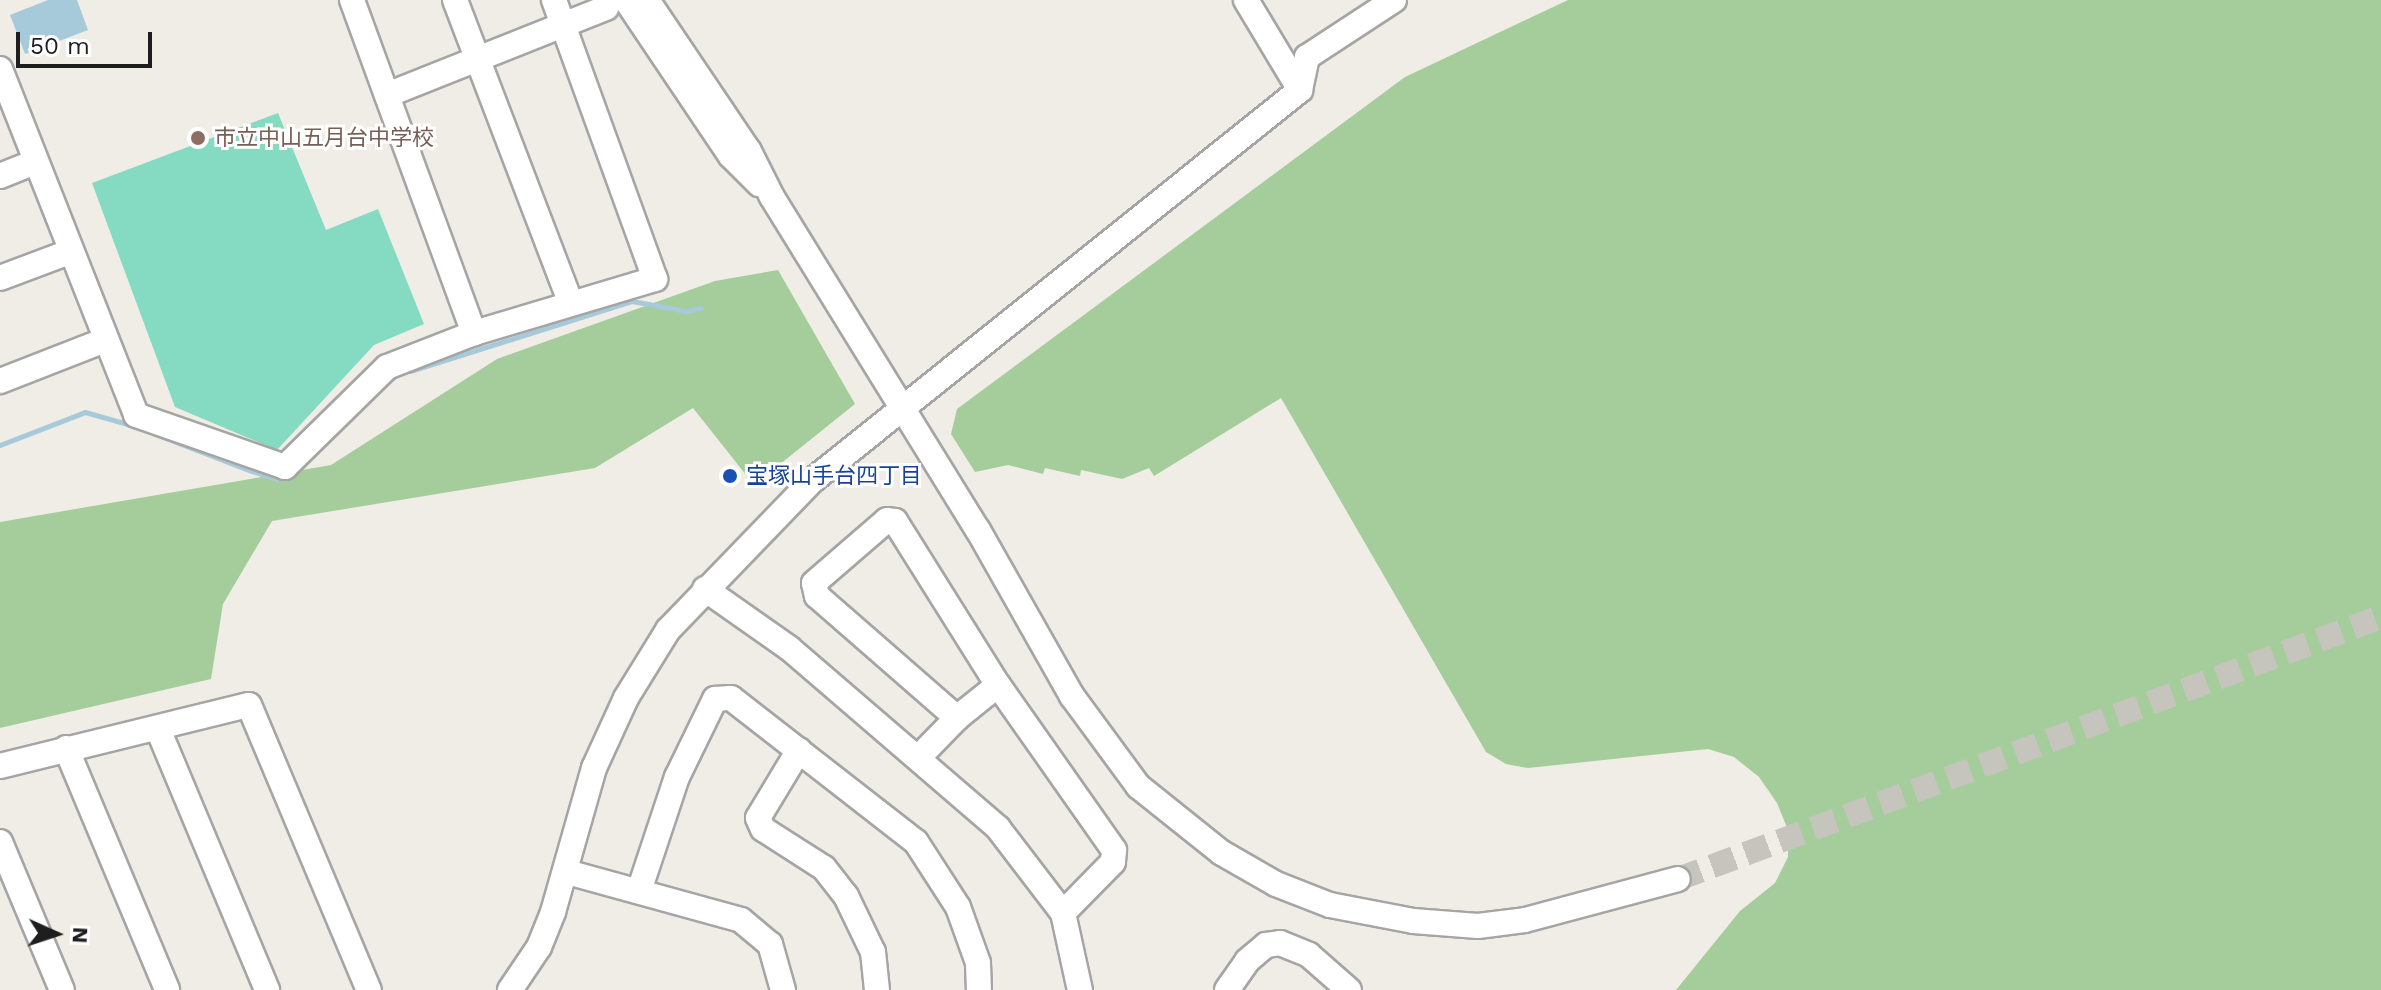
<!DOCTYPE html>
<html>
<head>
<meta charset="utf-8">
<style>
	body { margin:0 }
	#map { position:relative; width:2381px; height:990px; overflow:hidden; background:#efede5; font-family:"Work Sans","Noto Sans JP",sans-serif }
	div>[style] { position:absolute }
	.forest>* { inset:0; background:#a5cd9b }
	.pitch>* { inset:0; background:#85dbc2 }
	.water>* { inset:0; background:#a7cadb }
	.stream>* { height:5px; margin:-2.5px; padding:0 2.5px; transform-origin:2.5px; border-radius:2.5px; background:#a7cadb }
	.minor-tunnel>* { height:24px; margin-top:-12px; transform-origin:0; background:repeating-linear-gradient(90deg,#c5c4bd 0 24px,transparent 0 36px) }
	.roads { filter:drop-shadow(2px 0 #a5a5a5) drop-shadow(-2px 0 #a5a5a5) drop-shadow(0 2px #a5a5a5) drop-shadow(0 -2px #a5a5a5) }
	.minor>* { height:24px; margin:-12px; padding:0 12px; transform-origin:12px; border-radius:12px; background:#fff }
	.dots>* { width:22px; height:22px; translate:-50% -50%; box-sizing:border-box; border:4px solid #fff; border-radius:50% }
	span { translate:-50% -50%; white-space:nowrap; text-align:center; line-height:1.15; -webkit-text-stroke:6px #fff; paint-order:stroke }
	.education-label { font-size:22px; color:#785e54 }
	.left { translate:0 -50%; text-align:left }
	.transit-label { font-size:22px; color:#164399 }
	.north { position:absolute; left:16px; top:894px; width:80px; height:80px; -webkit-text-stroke:6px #fff; paint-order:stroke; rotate:93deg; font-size:22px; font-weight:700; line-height:32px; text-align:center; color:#1e1e1e }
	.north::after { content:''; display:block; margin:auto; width:28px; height:36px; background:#1e1e1e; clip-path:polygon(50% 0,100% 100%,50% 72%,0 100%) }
	.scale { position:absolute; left:16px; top:32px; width:136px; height:36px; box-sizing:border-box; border:4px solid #1e1e1e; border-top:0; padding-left:10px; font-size:24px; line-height:28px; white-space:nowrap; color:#1e1e1e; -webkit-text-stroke:6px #fff; paint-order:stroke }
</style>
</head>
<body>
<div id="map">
	<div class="forest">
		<div style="clip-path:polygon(1568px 0,2381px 0,2381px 990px,1676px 990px,1740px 911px,1775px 883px,1788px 857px,1788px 830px,1777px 803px,1759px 777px,1734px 757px,1708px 749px,1528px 768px,1506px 764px,1486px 752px,1281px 398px,1154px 476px,1149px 468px,1122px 479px,1081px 470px,1080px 476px,1045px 468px,1043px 474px,1008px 465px,975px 472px,951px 434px,957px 409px,1405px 77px)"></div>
		<div style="clip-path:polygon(778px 270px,855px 404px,754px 485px,693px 408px,595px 468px,272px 521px,223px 604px,211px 679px,0 728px,0 522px,331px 465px,497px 359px,715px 281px)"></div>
	</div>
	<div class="pitch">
		<div style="clip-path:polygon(278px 113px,326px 230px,378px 209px,424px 324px,374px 345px,277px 450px,175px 407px,92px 183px)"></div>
	</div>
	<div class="water">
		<div style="clip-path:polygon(48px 0,77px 0,88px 30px,25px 54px,10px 15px)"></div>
	</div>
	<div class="stream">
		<div style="left:410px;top:371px;width:233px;rotate:-17.5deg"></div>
		<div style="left:632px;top:301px;width:55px;rotate:10.5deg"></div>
		<div style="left:686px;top:311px;width:15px;rotate:-11deg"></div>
		<div style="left:155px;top:434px;width:101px;rotate:21deg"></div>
		<div style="left:249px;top:470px;width:29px;rotate:18deg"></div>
		<div style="left:277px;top:479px;width:8px;rotate:-30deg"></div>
		<div style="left:0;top:445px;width:91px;rotate:-21.2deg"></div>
		<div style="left:85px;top:412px;width:48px;rotate:15.8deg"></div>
	</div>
	<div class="minor-tunnel">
		<div style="left:1678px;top:879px;width:750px;rotate:-20.44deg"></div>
	</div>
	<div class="roads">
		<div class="minor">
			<div style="left:352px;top:0;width:355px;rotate:69.9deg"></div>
			<div style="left:455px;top:0;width:325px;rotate:69.1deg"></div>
			<div style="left:626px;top:0;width:188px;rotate:56.1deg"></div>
			<div style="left:731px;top:156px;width:40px;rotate:45deg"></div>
			<div style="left:647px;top:0;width:182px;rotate:56deg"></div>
			<div style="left:749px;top:151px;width:51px;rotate:63.4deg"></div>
			<div style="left:772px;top:197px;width:392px;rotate:58.3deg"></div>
			<div style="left:978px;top:530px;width:191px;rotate:60.5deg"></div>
			<div style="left:1072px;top:696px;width:112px;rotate:53.7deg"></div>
			<div style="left:1138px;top:786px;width:107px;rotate:38.6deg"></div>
			<div style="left:1222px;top:853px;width:62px;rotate:29.9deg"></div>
			<div style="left:1276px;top:884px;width:58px;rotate:21.3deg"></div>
			<div style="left:1330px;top:905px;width:85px;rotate:10.9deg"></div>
			<div style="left:1413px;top:921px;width:65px;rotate:4.4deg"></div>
			<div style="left:1478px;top:926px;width:47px;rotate:-7.3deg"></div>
			<div style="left:1525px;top:920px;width:158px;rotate:-15deg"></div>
			<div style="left:1246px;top:0;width:105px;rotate:59deg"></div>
			<div style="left:0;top:69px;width:372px;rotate:68.5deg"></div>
			<div style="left:136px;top:415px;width:158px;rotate:19.2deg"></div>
			<div style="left:285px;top:467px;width:143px;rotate:-44.4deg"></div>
			<div style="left:387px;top:367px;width:93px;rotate:-21.3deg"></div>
			<div style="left:474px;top:333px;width:189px;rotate:-16.6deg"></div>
			<div style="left:655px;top:279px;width:297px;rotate:-109.9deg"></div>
			<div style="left:387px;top:95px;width:236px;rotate:-21.7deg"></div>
			<div style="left:0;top:176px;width:38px;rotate:-22deg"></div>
			<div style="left:0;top:278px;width:74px;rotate:-20.6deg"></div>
			<div style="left:0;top:381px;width:113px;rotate:-21.3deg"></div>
			<div style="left:705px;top:589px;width:103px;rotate:35.1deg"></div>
			<div style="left:789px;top:648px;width:276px;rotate:40.7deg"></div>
			<div style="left:998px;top:828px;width:107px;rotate:52.6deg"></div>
			<div style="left:1063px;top:913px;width:79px;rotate:77.6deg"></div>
			<div style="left:998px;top:685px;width:53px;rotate:141.2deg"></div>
			<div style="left:957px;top:718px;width:186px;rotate:-138.9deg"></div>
			<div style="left:817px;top:596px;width:13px;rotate:-103deg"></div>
			<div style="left:814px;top:583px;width:96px;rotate:-40.8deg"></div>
			<div style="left:887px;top:520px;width:8px;rotate:7deg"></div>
			<div style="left:895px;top:521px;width:194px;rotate:57.9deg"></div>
			<div style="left:998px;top:685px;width:202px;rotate:54.9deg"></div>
			<div style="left:1114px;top:850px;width:12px;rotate:95deg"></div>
			<div style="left:1113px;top:862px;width:71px;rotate:134.4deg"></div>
			<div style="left:158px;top:729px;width:283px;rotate:67.3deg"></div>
			<div style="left:66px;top:748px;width:262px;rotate:67.3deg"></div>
			<div style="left:799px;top:750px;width:79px;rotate:121.1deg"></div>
			<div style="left:758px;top:818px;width:12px;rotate:66deg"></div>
			<div style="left:763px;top:829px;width:72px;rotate:32.6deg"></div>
			<div style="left:824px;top:868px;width:36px;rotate:52deg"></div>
			<div style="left:846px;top:896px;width:62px;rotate:64.3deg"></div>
			<div style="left:873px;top:952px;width:38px;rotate:84deg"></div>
			<div style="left:918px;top:758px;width:56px;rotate:-45.7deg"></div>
			<div style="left:0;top:766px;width:256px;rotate:-13.8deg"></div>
			<div style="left:249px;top:705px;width:309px;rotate:67.2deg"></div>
			<div style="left:0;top:842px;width:160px;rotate:67.3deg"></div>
			<div style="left:567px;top:872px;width:180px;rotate:15.4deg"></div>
			<div style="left:741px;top:920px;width:38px;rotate:40deg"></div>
			<div style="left:770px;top:944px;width:48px;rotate:74.2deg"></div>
			<div style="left:640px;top:888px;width:117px;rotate:-71.6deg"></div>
			<div style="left:677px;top:777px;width:87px;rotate:-64deg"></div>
			<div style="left:715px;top:699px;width:16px;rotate:-4deg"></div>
			<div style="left:731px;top:698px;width:234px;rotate:37.9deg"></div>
			<div style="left:916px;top:842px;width:77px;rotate:57.1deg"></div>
			<div style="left:958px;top:907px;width:59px;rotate:70.3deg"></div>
			<div style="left:978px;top:963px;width:27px;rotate:88deg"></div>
			<div style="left:510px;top:990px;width:52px;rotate:-56deg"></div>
			<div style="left:539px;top:947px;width:38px;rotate:-68deg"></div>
			<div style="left:553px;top:912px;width:150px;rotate:-74.1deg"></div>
			<div style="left:594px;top:768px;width:77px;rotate:-65.4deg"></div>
			<div style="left:626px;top:698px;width:80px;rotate:-58.3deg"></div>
			<div style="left:668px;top:630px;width:209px;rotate:-46deg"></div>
			<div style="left:813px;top:480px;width:624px;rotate:-38.69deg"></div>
			<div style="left:1300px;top:90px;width:34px;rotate:-78deg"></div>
			<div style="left:1307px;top:57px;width:104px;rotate:-33.2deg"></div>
			<div style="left:1227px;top:990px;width:35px;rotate:-55deg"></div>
			<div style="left:1247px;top:961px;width:25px;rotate:-40deg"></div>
			<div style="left:1266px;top:945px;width:14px;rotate:-8deg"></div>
			<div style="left:1280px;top:943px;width:31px;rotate:22deg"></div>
			<div style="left:1309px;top:955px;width:53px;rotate:41.2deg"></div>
		</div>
	</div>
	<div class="dots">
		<div style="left:198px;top:138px;background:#8d6e63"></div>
		<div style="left:730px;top:476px;background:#1a4fb4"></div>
	</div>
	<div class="education-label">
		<span class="left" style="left:214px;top:138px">市立中山五月台中学校</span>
	</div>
	<div class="transit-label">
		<span class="left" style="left:746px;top:476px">宝塚山手台四丁目</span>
	</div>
	<div class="north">N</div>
	<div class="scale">50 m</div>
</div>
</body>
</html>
